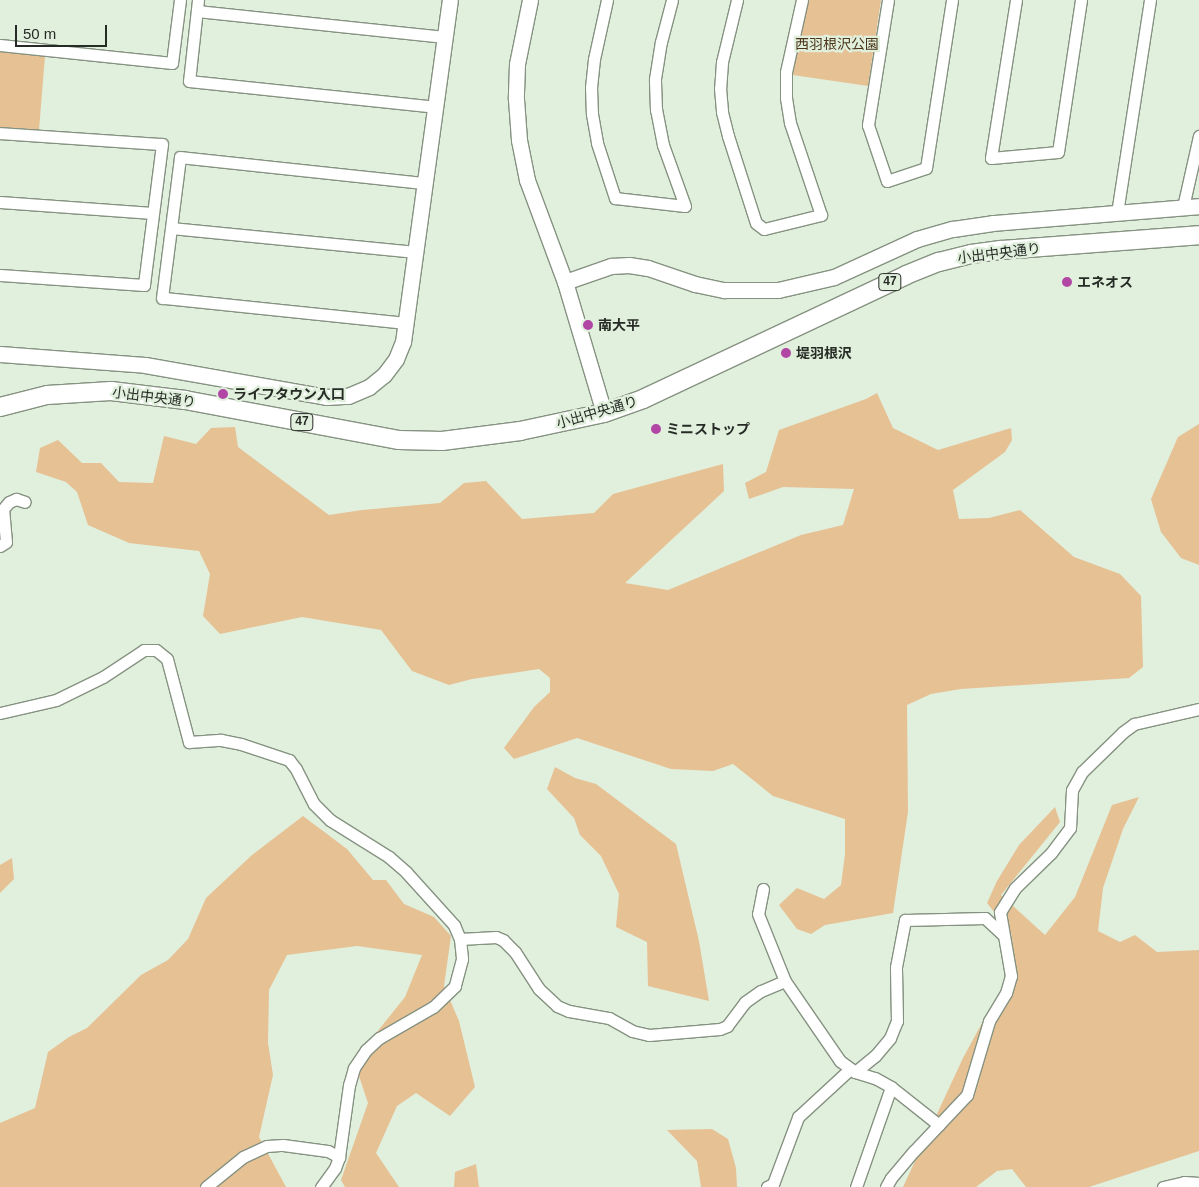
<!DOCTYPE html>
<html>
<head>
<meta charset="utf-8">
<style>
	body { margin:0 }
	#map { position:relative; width:1199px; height:1187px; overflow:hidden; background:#e1efdd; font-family:Helvetica,"Noto Sans JP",sans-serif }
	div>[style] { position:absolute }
	.green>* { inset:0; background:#e6c194 }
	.roads { filter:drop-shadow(1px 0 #869281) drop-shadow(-1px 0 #869281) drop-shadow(0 1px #869281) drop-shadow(0 -1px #869281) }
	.street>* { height:11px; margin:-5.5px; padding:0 5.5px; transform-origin:5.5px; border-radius:5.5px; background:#fff }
	.secondary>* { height:15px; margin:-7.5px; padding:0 7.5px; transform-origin:7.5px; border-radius:7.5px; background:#fff }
	.primary>* { height:18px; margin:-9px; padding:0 9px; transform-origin:9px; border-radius:9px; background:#fff }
	.dots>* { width:14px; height:14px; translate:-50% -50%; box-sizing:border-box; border:2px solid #e1efdd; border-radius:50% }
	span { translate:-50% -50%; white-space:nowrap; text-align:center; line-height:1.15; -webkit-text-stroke:4.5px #e1efdd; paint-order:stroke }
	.shield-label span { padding:1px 4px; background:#e1efdd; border:1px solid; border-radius:4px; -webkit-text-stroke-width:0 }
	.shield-label { font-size:12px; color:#262b25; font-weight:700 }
	.park-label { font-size:14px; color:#4c3518 }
	.street-label { font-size:14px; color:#262b25 }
	.poi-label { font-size:14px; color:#262b25; font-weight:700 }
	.left { translate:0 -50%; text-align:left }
	.scale { position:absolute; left:15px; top:25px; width:92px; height:22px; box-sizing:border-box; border:2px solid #262b25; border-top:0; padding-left:6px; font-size:15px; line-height:18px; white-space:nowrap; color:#262b25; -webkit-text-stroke:4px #e1efdd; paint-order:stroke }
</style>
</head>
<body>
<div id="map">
	<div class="green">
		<div style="clip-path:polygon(809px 0,881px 0,868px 86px,793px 75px,796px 51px)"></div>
		<div style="clip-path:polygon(0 51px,45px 56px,39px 130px,0 127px)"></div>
		<div style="clip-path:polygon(877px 393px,893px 428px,938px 450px,1011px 428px,1012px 440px,1005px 452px,953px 490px,959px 519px,989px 518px,1020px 510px,1074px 557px,1120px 574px,1141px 596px,1143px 667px,1129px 678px,961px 689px,931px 694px,907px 705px,908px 812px,893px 913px,825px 925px,811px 934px,797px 929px,779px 905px,797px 888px,824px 899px,841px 885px,845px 854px,845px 819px,773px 796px,733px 764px,713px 771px,671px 769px,577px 738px,514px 759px,504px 748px,534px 707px,550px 692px,550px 678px,539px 669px,472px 679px,449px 685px,412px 671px,381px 630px,302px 617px,220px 634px,203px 616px,210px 574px,199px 551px,129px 543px,88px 525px,77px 492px,66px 482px,36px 472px,40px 448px,58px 440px,82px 463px,101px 463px,119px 482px,153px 483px,164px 436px,196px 444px,211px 428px,235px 427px,238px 447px,329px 515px,362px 510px,440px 503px,464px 483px,486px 481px,522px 519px,594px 513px,613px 494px,723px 464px,724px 491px,625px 583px,668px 590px,801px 535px,843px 525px,854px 489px,783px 487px,749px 499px,745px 483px,766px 472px,779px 430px,866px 399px)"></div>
		<div style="clip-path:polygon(1199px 424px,1199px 565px,1181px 558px,1161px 532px,1151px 499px,1178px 437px)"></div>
		<div style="clip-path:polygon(555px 767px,575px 778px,596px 784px,676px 844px,699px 941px,709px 1001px,648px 986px,647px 942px,616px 927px,619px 894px,601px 856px,580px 835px,574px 818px,547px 789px)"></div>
		<div style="clip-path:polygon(1139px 797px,1123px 829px,1103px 888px,1098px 931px,1120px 942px,1135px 935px,1157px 952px,1199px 950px,1199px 1151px,1089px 1187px,1026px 1187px,1012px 1169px,997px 1171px,976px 1187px,903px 1187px,963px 1058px,988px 1012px,1016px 968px,1011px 933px,987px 903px,997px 881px,1019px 845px,1055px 807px,1060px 822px,1001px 895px,1045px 935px,1075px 897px,1112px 805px)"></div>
		<div style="clip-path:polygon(303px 816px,347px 849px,373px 880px,386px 880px,404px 904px,434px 917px,451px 936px,444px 986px,459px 1021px,475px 1087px,450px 1116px,416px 1093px,397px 1106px,376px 1153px,399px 1187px,345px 1187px,341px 1180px,368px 1103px,359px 1076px,369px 1042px,405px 997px,422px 955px,357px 946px,287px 955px,269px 990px,268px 1043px,273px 1075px,259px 1137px,286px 1187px,0 1187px,0 1123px,35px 1108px,48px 1052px,69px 1037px,87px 1028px,141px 975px,168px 960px,188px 939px,206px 898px,252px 855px)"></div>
		<div style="clip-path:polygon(12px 858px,14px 879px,0 893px,0 865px)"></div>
		<div style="clip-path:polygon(712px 1129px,728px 1139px,736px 1168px,737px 1187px,701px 1187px,697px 1161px,667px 1130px)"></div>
		<div style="clip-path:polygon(476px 1164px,479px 1187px,454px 1187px,455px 1172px)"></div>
	</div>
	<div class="roads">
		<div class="street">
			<div style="left:198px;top:0;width:81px;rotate:96.3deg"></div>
			<div style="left:189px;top:81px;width:247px;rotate:6deg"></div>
			<div style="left:607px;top:0;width:60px;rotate:102.4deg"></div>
			<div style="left:594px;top:59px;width:28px;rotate:96deg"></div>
			<div style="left:591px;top:87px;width:27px;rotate:88deg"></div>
			<div style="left:592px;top:114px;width:29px;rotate:80deg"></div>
			<div style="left:597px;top:143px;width:58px;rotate:71.9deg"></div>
			<div style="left:615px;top:198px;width:70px;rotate:6.5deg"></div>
			<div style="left:685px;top:206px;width:65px;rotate:-109.8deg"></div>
			<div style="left:663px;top:145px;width:36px;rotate:-101deg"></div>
			<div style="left:656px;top:110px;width:31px;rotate:-92deg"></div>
			<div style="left:655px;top:79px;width:37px;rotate:-81deg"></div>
			<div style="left:661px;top:42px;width:43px;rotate:-75.3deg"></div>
			<div style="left:737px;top:0;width:64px;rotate:103.6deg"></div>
			<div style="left:722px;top:62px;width:26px;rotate:94deg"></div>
			<div style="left:720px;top:88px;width:24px;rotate:85deg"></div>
			<div style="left:722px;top:112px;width:25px;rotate:76deg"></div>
			<div style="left:728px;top:136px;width:91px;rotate:72.2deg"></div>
			<div style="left:756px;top:223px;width:10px;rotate:37deg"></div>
			<div style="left:764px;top:229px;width:59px;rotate:-13.8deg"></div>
			<div style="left:821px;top:215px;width:97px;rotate:-108.6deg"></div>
			<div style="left:790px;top:123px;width:25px;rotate:-99deg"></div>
			<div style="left:786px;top:98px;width:26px;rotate:-90deg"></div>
			<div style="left:786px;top:72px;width:74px;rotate:-77.5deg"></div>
			<div style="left:888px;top:0;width:127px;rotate:99.1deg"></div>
			<div style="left:868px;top:125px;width:59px;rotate:71.3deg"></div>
			<div style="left:887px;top:181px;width:41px;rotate:-18.4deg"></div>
			<div style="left:926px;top:168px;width:170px;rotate:-81.2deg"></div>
			<div style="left:1016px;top:0;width:160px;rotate:99deg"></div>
			<div style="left:991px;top:158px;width:67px;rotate:-5.1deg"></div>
			<div style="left:1058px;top:152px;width:154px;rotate:-81.4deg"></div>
			<div style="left:197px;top:11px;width:249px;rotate:6deg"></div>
			<div style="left:0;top:45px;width:173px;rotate:6deg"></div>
			<div style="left:172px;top:63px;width:64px;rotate:-82.8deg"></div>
			<div style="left:0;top:133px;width:162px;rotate:3.9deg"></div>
			<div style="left:162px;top:144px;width:142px;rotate:97.3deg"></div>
			<div style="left:144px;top:285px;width:144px;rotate:-176deg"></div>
			<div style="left:0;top:202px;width:153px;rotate:4.1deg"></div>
			<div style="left:1183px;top:207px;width:73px;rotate:-77.3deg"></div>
			<div style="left:1117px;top:213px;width:216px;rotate:-81.2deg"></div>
			<div style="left:171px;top:228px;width:246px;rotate:5.6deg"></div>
			<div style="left:406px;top:323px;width:245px;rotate:-174.1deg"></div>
			<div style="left:162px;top:298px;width:142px;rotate:-82.7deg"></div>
			<div style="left:180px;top:157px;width:246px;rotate:6.1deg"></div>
			<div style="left:0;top:546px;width:7px;rotate:-34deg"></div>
			<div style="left:6px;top:542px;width:33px;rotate:-95deg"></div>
			<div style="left:3px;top:509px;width:9px;rotate:-49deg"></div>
			<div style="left:9px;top:502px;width:8px;rotate:-23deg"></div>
			<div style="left:16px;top:499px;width:9px;rotate:18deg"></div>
			<div style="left:0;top:713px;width:57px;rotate:-13.1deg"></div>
			<div style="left:56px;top:700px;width:52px;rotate:-26.1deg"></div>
			<div style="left:103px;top:677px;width:49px;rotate:-33.4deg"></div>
			<div style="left:144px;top:650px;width:12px"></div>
			<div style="left:156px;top:650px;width:14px;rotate:39deg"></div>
			<div style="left:167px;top:659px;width:86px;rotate:75.2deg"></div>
			<div style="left:189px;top:742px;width:32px;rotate:-4deg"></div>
			<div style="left:221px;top:740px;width:20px;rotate:11deg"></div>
			<div style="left:241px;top:744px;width:51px;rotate:18.4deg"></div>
			<div style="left:289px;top:760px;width:11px;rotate:52deg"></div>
			<div style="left:296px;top:769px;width:39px;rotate:63deg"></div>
			<div style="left:314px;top:804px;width:23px;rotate:45deg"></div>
			<div style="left:330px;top:820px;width:70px;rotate:32.1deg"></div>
			<div style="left:389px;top:857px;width:23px;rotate:41deg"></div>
			<div style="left:406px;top:872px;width:72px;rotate:47.8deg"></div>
			<div style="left:454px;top:925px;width:15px;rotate:67deg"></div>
			<div style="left:460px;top:939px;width:20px;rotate:84deg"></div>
			<div style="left:462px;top:959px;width:28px;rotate:105deg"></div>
			<div style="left:455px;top:986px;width:30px;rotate:136deg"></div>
			<div style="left:433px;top:1007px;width:62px;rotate:150.1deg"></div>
			<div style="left:379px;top:1038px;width:18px;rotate:137deg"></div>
			<div style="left:366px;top:1050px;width:22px;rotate:124deg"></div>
			<div style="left:354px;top:1068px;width:18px;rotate:106deg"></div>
			<div style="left:349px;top:1085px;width:73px;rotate:97.9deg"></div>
			<div style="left:339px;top:1157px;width:12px;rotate:110deg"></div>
			<div style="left:335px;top:1168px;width:24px;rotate:126deg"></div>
			<div style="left:763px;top:889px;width:25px;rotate:101deg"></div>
			<div style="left:758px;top:914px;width:72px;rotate:68.1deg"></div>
			<div style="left:460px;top:939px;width:36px;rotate:-3deg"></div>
			<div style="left:496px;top:937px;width:8px;rotate:23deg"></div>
			<div style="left:503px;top:940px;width:17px;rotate:45deg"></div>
			<div style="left:515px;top:952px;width:44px;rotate:57deg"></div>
			<div style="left:539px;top:989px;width:25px;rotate:43deg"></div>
			<div style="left:557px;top:1006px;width:13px;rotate:23deg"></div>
			<div style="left:569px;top:1011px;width:41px;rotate:9.9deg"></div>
			<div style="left:609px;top:1018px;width:26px;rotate:29deg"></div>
			<div style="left:632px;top:1031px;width:17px;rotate:13deg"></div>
			<div style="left:649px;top:1035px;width:71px;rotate:-4.8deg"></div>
			<div style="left:720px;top:1029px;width:8px;rotate:-23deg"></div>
			<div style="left:727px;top:1026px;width:30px;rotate:-53deg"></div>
			<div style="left:745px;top:1002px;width:19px;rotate:-35deg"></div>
			<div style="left:761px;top:991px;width:26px;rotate:-23deg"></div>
			<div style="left:785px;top:981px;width:97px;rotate:55.5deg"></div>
			<div style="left:840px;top:1061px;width:19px;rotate:36deg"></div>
			<div style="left:855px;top:1072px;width:21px;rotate:17deg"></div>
			<div style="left:875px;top:1078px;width:18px;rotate:29deg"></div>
			<div style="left:891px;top:1087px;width:61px;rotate:38.4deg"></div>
			<div style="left:855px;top:1072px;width:26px;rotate:-39deg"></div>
			<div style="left:875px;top:1056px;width:23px;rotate:-50deg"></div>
			<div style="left:890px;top:1038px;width:18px;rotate:-68deg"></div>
			<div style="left:897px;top:1021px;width:54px;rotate:-91.1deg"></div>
			<div style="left:896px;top:967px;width:48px;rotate:-79.2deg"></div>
			<div style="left:905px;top:920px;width:80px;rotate:-1.4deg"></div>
			<div style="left:985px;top:918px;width:25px;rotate:43deg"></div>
			<div style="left:206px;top:1187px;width:48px;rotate:-39deg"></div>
			<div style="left:243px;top:1157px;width:26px;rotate:-25deg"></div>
			<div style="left:267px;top:1146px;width:16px;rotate:-4deg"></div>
			<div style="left:283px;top:1145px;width:45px;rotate:7.6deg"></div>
			<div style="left:328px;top:1151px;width:13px;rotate:29deg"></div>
			<div style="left:767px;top:1187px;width:7px;rotate:-27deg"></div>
			<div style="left:773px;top:1184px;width:72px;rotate:-69.5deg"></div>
			<div style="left:798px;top:1117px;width:71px;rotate:-42.7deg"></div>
			<div style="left:856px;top:1187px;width:106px;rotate:-70.7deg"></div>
			<div style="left:886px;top:1187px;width:10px;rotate:-61deg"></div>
			<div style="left:891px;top:1178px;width:35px;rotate:-50deg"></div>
			<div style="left:914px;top:1151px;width:77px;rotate:-46.6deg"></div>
			<div style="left:967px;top:1095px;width:77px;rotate:-73.4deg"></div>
			<div style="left:989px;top:1021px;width:33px;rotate:-59deg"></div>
			<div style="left:1006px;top:993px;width:18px;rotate:-74deg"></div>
			<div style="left:1011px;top:976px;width:65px;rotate:-99.8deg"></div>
			<div style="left:1000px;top:912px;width:28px;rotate:-58deg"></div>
			<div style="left:1015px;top:888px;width:50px;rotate:-44.2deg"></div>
			<div style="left:1051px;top:853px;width:31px;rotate:-53deg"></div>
			<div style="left:1070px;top:828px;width:38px;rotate:-87deg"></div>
			<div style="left:1072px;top:790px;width:21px;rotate:-61deg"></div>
			<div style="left:1082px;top:772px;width:57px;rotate:-44.3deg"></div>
			<div style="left:1123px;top:732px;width:14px;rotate:-36deg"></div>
			<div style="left:1134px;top:724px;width:67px;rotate:-13deg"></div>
			<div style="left:1163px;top:1187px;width:22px;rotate:-13deg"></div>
			<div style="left:1184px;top:1182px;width:15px;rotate:4deg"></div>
		</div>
		<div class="secondary">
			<div style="left:530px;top:0;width:65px;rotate:101.5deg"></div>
			<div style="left:517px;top:64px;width:35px;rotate:92deg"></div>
			<div style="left:516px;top:99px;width:41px;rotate:85.8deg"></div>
			<div style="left:519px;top:140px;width:41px;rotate:78.7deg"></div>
			<div style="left:527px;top:180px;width:109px;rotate:69.6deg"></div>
			<div style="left:565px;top:282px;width:137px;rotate:73.4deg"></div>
			<div style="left:565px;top:282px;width:49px;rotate:-19.2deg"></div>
			<div style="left:611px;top:266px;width:18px;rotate:-3deg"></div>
			<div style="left:629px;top:265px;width:19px;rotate:9deg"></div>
			<div style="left:648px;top:268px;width:50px;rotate:18.8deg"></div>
			<div style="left:695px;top:284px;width:30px;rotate:12deg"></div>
			<div style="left:724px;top:290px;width:54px"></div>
			<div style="left:778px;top:290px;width:57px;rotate:-13.1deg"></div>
			<div style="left:834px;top:277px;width:91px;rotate:-24.6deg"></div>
			<div style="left:917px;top:239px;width:37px;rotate:-16deg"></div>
			<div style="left:953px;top:229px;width:40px;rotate:-8.5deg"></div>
			<div style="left:993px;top:223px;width:207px;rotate:-4.7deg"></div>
			<div style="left:0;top:354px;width:145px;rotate:4.3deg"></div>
			<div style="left:145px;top:365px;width:184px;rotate:10deg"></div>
			<div style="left:326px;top:397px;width:22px;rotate:-3deg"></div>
			<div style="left:348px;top:396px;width:23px;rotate:-23deg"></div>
			<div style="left:369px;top:387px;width:19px;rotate:-39deg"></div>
			<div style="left:384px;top:375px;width:20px;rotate:-53deg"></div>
			<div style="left:396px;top:359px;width:18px;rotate:-68deg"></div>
			<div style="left:403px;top:342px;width:345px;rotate:-82.2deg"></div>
		</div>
		<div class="primary">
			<div style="left:0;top:407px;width:49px;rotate:-14.3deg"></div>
			<div style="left:47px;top:395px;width:64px;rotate:-3.6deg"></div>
			<div style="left:111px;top:391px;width:75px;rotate:6.9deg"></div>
			<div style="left:185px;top:400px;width:218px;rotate:10.6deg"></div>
			<div style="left:399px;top:440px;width:43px;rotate:1.3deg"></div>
			<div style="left:442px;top:441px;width:79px;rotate:-7.3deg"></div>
			<div style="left:520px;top:431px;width:86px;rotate:-12.1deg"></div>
			<div style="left:604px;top:413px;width:41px;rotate:-19.7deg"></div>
			<div style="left:643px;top:399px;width:291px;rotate:-25.2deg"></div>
			<div style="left:906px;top:275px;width:35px;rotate:-22deg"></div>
			<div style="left:939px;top:262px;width:33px;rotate:-14deg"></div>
			<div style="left:971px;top:254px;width:30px;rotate:-8deg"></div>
			<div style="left:1001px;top:250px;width:199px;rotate:-4.3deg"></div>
		</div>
	</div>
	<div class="dots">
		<div style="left:1067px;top:282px;background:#b246a5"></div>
		<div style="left:588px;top:325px;background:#b246a5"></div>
		<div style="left:786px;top:353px;background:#b246a5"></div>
		<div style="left:223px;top:394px;background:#b246a5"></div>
		<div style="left:656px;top:429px;background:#b246a5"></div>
	</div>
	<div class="shield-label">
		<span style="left:890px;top:282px">47</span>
		<span style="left:302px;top:422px">47</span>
	</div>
	<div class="park-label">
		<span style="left:837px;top:44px">西羽根沢公園</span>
	</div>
	<div class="street-label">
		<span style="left:999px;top:253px;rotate:-7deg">小出中央通り</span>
		<span style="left:154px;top:397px;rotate:7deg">小出中央通り</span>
		<span style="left:597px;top:412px;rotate:-16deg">小出中央通り</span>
	</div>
	<div class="poi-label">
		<span class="left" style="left:1077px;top:282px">エネオス</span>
		<span class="left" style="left:598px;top:325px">南大平</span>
		<span class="left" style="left:796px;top:353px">堤羽根沢</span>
		<span class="left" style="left:233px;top:394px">ライフタウン入口</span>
		<span class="left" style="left:666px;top:429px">ミニストップ</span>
	</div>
	<div class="scale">50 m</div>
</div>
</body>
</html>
